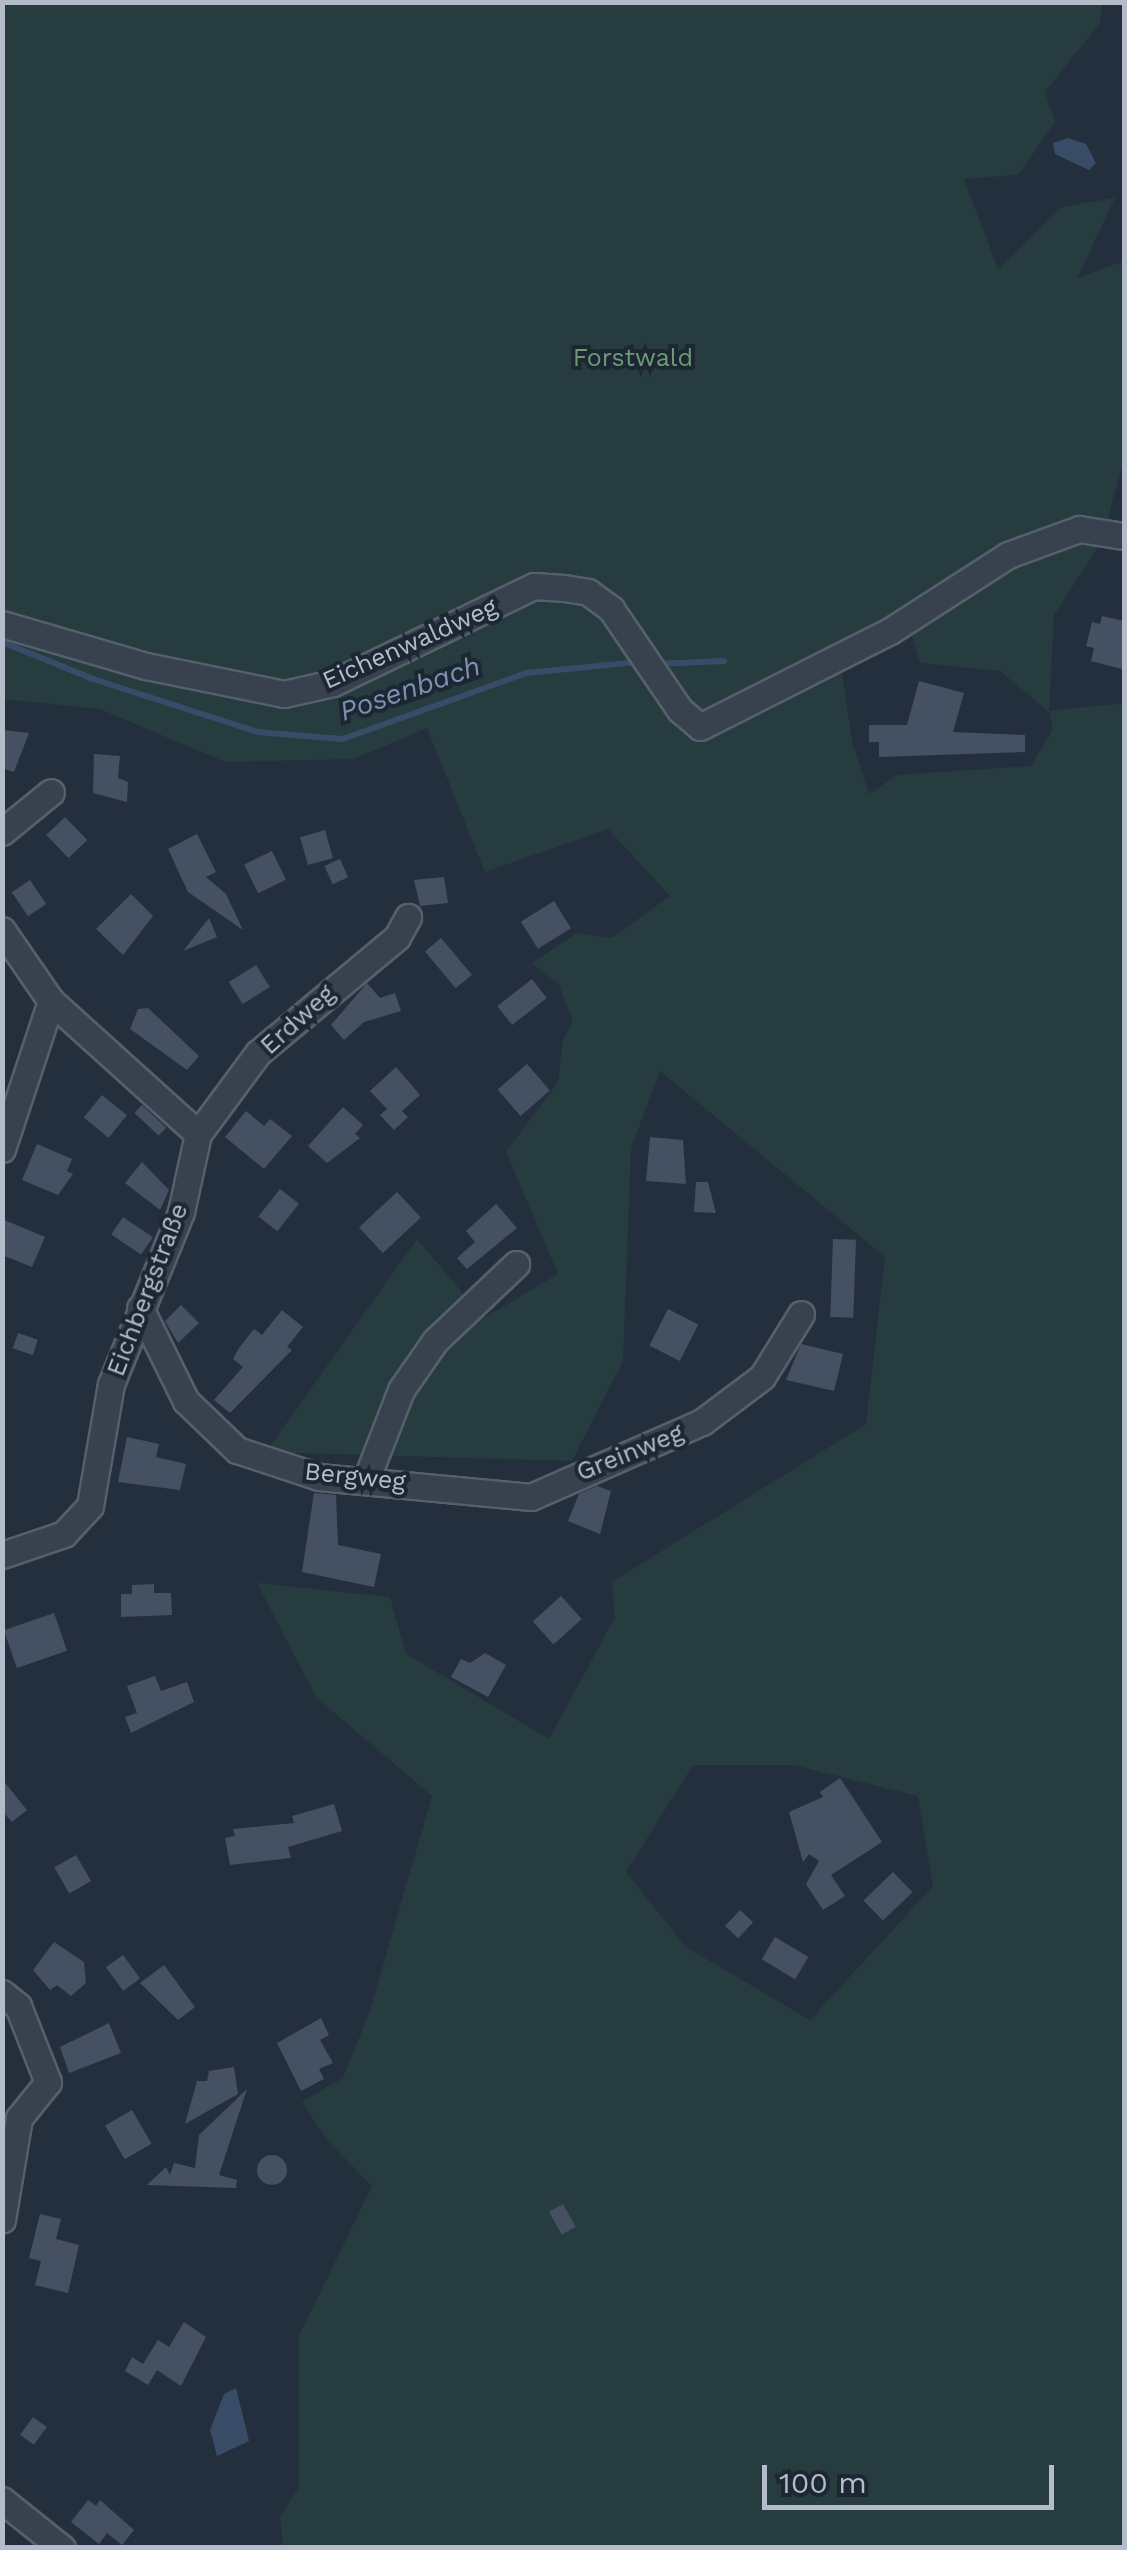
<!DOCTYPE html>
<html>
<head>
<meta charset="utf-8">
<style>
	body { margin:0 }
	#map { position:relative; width:1127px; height:2550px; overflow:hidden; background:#242f3e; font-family:"Work Sans",sans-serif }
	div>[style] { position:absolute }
	.green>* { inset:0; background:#263c3f }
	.water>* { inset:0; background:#394c67 }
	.stream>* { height:6px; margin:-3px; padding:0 3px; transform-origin:3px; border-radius:3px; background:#394c67 }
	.building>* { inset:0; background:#455162; transform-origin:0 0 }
	.round { border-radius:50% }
	.roads { filter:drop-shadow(2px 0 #565f6c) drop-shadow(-2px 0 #565f6c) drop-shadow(0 2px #565f6c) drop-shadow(0 -2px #565f6c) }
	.minor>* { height:25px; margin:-12.5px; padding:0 12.5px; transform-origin:12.5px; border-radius:12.5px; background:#38414e }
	span { translate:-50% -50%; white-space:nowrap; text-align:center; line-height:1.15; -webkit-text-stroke:8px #1d2633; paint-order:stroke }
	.park-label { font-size:25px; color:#6b9a76 }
	.street-label { font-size:25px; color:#b4bcc9 }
	.water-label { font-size:28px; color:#7c92b1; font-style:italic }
	.frame { position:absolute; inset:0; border:5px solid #b4bcc9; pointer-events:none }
	.scale { position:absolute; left:762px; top:2465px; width:292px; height:45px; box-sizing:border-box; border:5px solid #b4bcc9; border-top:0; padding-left:12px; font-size:30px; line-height:35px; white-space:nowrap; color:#b4bcc9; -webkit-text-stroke:8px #1d2633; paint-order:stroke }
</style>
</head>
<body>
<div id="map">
	<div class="green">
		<div style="clip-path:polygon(evenodd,2px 3px,1103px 3px,1099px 24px,1045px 92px,1055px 122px,1018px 175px,964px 179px,998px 269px,1062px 207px,1115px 198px,1077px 278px,1124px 261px,1124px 458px,1102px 541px,1054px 615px,1049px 711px,1124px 703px,1124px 2547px,283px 2547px,280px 2517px,299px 2487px,299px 2336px,372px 2186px,327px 2140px,302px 2102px,343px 2078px,370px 2011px,432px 1796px,316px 1697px,257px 1583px,390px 1597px,406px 1654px,549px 1739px,615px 1617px,612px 1582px,866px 1424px,885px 1257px,660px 1071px,631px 1148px,623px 1361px,572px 1461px,266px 1452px,417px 1239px,484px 1318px,558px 1274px,506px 1152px,558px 1082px,563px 1040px,573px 1021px,559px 985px,532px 963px,577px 933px,612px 938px,670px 896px,608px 829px,485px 872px,427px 728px,354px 759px,225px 762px,100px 709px,3px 699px,2px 3px,910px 630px,920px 663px,1000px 671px,1049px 712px,1053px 729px,1031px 766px,897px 775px,869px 794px,852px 741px,841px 666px,910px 630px,2px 3px,693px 1765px,794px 1765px,918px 1796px,933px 1886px,810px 2020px,686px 1947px,626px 1872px,693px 1765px)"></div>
	</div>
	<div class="water">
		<div style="clip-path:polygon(1068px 138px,1086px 144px,1096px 163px,1089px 170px,1055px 154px,1053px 143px)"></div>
		<div style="clip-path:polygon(236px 2388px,249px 2441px,217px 2456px,210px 2430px,224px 2394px)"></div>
	</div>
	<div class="stream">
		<div style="left:2px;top:642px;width:98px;rotate:22.1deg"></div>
		<div style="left:93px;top:679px;width:173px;rotate:17.8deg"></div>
		<div style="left:258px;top:732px;width:85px;rotate:4.7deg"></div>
		<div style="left:343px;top:739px;width:195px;rotate:-19.8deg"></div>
		<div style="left:526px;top:673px;width:114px;rotate:-5.6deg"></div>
		<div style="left:656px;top:664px;width:68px;rotate:-2.5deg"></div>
	</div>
	<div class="building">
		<div style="clip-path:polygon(1102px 616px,1124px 621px,1122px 669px,1091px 661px,1094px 648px,1086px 646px,1092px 622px,1100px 624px)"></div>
		<div style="clip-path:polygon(919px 681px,964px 693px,953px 732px,1025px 735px,1025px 752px,879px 757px,879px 742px,869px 742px,869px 725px,907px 725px)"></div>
		<div style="clip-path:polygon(2px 730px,29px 733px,14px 772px,2px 768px)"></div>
		<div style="clip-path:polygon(94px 754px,120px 756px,118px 778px,128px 782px,127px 802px,93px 793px)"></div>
		<div style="left:65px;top:817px;width:32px;height:26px;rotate:46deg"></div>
		<div style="left:325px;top:830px;width:29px;height:26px;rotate:74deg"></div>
		<div style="clip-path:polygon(197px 834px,216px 872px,206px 877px,226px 894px,243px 930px,188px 892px,168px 849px)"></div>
		<div style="left:272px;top:851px;width:32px;height:31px;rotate:64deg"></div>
		<div style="left:340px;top:859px;width:20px;height:17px;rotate:66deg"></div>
		<div style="clip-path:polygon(444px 877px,448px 903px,420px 906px,414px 880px)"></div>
		<div style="left:30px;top:880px;width:29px;height:22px;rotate:56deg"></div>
		<div style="clip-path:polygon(131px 894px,153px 916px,123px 955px,96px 929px)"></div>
		<div style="left:554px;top:901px;width:32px;height:39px;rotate:58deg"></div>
		<div style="clip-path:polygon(209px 918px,217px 937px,183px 951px)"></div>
		<div style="left:441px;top:938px;width:48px;height:21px;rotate:50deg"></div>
		<div style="left:256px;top:965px;width:26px;height:32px;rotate:58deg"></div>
		<div style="left:532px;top:979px;width:24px;height:44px;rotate:52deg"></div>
		<div style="clip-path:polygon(367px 983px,380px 998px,395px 993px,401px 1011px,364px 1022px,344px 1040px,331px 1025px)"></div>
		<div style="clip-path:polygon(148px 1008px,199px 1056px,187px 1070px,130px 1029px,138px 1009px)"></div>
		<div style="left:527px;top:1064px;width:35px;height:39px;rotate:49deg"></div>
		<div style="clip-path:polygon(396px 1067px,420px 1095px,402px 1111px,408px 1117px,394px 1130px,380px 1115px,387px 1109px,370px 1091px)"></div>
		<div style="left:102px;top:1095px;width:32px;height:29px;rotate:39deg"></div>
		<div style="left:142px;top:1105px;width:33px;height:11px;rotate:43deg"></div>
		<div style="clip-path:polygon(343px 1107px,363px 1125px,355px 1134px,360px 1138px,327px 1163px,308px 1146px)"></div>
		<div style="clip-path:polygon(246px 1111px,264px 1126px,270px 1119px,292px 1136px,264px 1169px,225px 1137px)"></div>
		<div style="clip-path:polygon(650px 1137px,683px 1140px,686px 1184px,646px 1181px)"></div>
		<div style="clip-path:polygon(37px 1144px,72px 1159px,67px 1171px,73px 1174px,58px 1195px,22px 1180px)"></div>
		<div style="clip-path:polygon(142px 1162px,169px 1190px,160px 1210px,125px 1183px)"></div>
		<div style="clip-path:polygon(696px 1182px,708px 1182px,716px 1213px,694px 1212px)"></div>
		<div style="left:280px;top:1189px;width:24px;height:35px;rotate:38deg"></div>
		<div style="left:397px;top:1192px;width:35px;height:52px;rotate:47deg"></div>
		<div style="clip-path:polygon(496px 1204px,517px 1228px,467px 1269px,457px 1258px,475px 1242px,466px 1231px)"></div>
		<div style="left:123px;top:1217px;width:36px;height:21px;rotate:34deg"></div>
		<div style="clip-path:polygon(2px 1219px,45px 1237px,32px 1267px,2px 1255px)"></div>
		<div style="left:833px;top:1239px;width:23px;height:78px;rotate:2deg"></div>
		<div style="clip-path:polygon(181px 1305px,199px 1323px,178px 1343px,165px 1321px)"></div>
		<div style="left:668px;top:1309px;width:34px;height:41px;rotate:27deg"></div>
		<div style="clip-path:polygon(282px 1310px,303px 1327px,287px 1347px,292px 1350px,230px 1413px,214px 1400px,243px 1367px,233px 1359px,239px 1348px,254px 1329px,262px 1335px)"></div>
		<div style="left:18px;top:1333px;width:21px;height:16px;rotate:19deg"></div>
		<div style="clip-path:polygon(801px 1344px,843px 1354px,834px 1391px,786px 1380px)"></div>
		<div style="clip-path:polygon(127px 1437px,159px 1444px,156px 1457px,186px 1464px,180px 1490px,118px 1482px)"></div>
		<div style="clip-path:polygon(597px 1486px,611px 1491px,600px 1534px,568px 1521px,579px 1494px)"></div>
		<div style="clip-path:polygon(314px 1493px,336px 1495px,338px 1545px,381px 1554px,374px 1587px,302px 1572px)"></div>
		<div style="clip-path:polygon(154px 1584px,154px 1593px,171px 1593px,172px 1615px,121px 1617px,121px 1594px,132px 1594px,132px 1585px)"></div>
		<div style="left:561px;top:1596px;width:31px;height:38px;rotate:48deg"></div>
		<div style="left:54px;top:1613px;width:40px;height:53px;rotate:71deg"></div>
		<div style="clip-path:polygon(485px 1653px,506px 1665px,488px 1697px,451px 1677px,461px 1659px,470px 1663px)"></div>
		<div style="clip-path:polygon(155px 1676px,161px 1691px,187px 1682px,194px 1702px,131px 1733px,125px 1717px,137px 1713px,127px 1686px)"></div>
		<div style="clip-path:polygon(840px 1778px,882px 1842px,831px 1875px,845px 1896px,823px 1910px,806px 1884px,819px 1861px,809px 1854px,803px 1862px,789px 1812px,823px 1797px,820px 1792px)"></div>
		<div style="clip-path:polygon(2px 1779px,27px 1810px,12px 1822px,2px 1811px)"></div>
		<div style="clip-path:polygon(334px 1804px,342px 1831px,288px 1847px,291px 1858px,230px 1865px,225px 1838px,235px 1836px,233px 1829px,294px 1823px,292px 1816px)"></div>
		<div style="left:76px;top:1855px;width:30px;height:25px;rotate:60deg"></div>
		<div style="left:893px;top:1872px;width:28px;height:41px;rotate:46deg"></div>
		<div style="left:740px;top:1910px;width:18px;height:22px;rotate:43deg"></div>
		<div style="left:775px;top:1937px;width:39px;height:26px;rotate:31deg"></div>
		<div style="clip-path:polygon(54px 1942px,84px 1962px,86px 1983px,71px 1996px,57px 1985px,50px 1990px,33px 1970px)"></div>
		<div style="left:123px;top:1955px;width:29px;height:21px;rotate:54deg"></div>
		<div style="clip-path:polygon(164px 1965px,195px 2007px,178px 2020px,140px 1983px)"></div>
		<div style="clip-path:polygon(321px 2018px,329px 2035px,320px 2040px,333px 2063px,319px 2069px,324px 2079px,301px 2091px,277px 2043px)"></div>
		<div style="clip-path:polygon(109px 2023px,121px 2053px,69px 2073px,60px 2047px)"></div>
		<div style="clip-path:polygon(234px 2067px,238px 2094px,185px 2124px,197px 2081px,207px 2081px,209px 2071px)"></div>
		<div style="clip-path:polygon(247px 2089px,219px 2175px,237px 2180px,236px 2188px,147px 2185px,166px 2167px,170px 2175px,174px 2163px,195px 2168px,199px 2135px)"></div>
		<div style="left:132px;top:2110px;width:39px;height:31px;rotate:60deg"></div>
		<div class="round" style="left:257px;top:2155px;width:30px;height:30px"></div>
		<div style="left:563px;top:2204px;width:26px;height:16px;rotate:61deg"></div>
		<div style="clip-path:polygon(40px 2214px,61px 2219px,56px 2239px,79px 2245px,68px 2293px,35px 2285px,41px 2261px,29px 2258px)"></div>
		<div style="clip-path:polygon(184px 2322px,206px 2337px,181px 2386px,157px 2370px,148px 2385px,125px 2371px,132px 2357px,143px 2364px,158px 2340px,169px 2347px)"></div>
		<div style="left:33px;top:2417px;width:17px;height:22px;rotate:36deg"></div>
		<div style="clip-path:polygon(88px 2500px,96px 2506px,100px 2500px,134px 2530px,122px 2545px,107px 2533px,99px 2544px,71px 2522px)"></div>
	</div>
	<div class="roads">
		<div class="minor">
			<div style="left:2px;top:624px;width:150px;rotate:16.3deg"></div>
			<div style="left:146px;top:666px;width:141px;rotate:11.5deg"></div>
			<div style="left:284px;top:694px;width:50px;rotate:-12.7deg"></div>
			<div style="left:333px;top:683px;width:223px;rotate:-25.8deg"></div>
			<div style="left:534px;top:586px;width:30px;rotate:4deg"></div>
			<div style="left:564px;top:588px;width:24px;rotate:9deg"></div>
			<div style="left:588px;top:592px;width:29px;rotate:36deg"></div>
			<div style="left:611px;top:609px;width:122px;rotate:55.7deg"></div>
			<div style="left:680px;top:710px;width:26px;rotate:40deg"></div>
			<div style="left:700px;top:727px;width:213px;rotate:-26.8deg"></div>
			<div style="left:890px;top:631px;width:140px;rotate:-32.8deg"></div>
			<div style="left:1008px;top:555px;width:76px;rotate:-20.1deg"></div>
			<div style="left:1079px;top:529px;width:46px;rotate:8.8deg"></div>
			<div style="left:2px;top:832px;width:63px;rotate:-39.2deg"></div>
			<div style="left:2px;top:930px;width:86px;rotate:55.4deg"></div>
			<div style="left:51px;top:1001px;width:198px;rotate:42.1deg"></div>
			<div style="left:198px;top:1134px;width:80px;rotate:102.3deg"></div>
			<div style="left:181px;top:1212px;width:186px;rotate:112.1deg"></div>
			<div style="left:111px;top:1384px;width:124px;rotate:99.8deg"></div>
			<div style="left:90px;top:1506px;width:38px;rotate:133deg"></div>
			<div style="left:64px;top:1534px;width:65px;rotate:161.3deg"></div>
			<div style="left:198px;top:1134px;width:101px;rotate:-53.5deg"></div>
			<div style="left:258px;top:1053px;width:181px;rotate:-39.8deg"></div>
			<div style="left:397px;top:937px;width:23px;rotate:-61deg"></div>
			<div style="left:2px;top:1149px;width:156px;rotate:-71.7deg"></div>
			<div style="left:140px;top:1308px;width:104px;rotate:63.7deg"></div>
			<div style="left:186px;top:1401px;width:71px;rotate:43.9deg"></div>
			<div style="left:237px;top:1450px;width:86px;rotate:18.2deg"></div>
			<div style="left:319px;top:1477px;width:213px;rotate:5.4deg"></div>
			<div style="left:531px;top:1497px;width:187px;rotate:-23.7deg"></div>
			<div style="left:702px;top:1422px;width:75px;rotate:-36.9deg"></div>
			<div style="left:762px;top:1377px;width:74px;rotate:-58.2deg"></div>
			<div style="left:366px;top:1480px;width:97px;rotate:-68.7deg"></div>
			<div style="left:401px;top:1390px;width:60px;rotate:-55.2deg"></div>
			<div style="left:435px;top:1341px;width:112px;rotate:-43.5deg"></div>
			<div style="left:2px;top:1993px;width:21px;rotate:39deg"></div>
			<div style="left:18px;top:2006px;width:82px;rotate:68.5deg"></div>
			<div style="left:48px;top:2082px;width:46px;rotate:128.9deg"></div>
			<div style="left:19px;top:2118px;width:103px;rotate:99.5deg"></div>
			<div style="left:2px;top:2500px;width:77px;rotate:38.7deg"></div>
		</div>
	</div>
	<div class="park-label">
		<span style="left:633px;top:358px">Forstwald</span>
	</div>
	<div class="street-label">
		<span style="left:410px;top:644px;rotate:-24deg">Eichenwaldweg</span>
		<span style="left:298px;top:1020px;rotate:-42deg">Erdweg</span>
		<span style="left:148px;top:1290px;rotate:-69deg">Eichbergstraße</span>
		<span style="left:630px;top:1453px;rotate:-22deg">Greinweg</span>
		<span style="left:355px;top:1477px;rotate:6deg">Bergweg</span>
	</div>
	<div class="water-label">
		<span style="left:410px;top:689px;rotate:-19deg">Posenbach</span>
	</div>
	<div class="frame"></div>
	<div class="scale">100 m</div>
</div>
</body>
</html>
